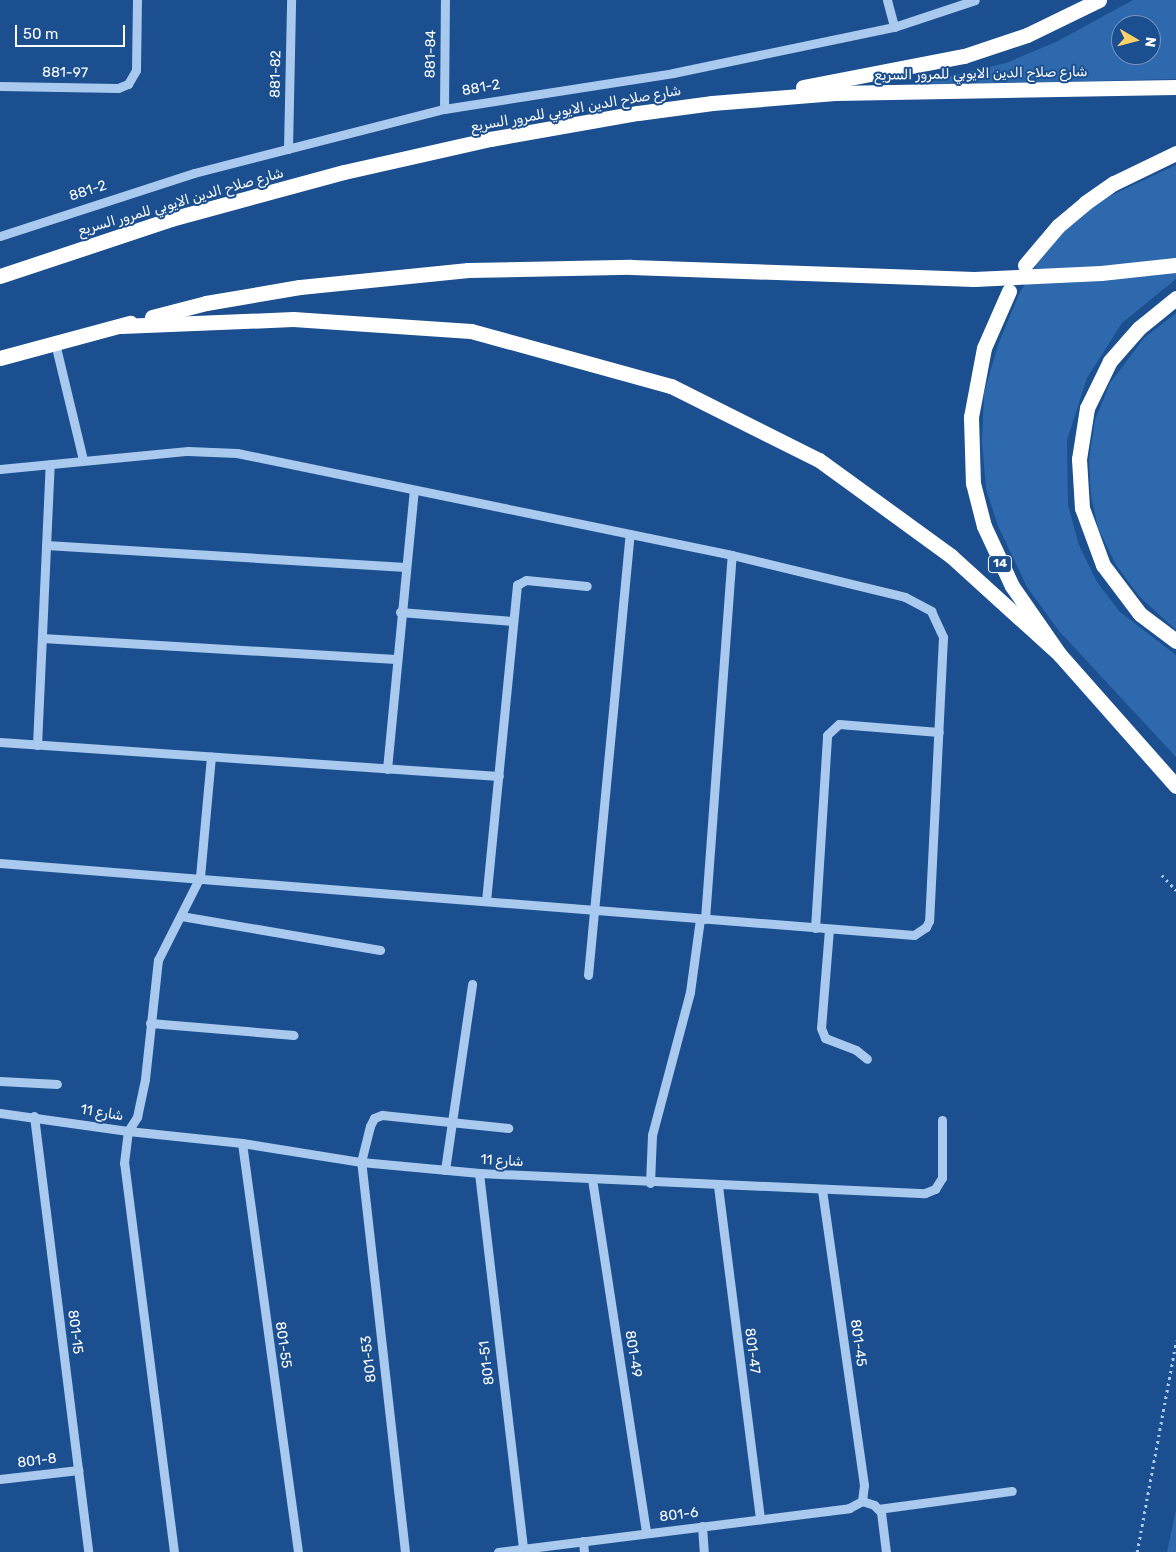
<!DOCTYPE html>
<html>
<head>
<meta charset="utf-8">
<style>
	body { margin:0 }
	#map { position:relative; width:1176px; height:1552px; overflow:hidden; background:#1b4f8f; font-family:Rubik,Vazirmatn,sans-serif }
	div>[style] { position:absolute }
	.green>* { inset:0; background:#2e69ad }
	.path>* { height:2.5px; margin-top:-1.25px; transform-origin:0; background:repeating-linear-gradient(90deg,#a9c9ee 0 2.5px,transparent 0 6.5px) }
	.minor>* { height:9px; margin:-4.5px; padding:0 4.5px; transform-origin:4.5px; border-radius:4.5px; background:#a9c9ee }
	.highway>* { height:15px; margin:-7.5px; padding:0 7.5px; transform-origin:7.5px; border-radius:7.5px; background:#fff }
	.highway-bridge>* { height:15px; margin:-7.5px; padding:0 7.5px; transform-origin:7.5px; border-radius:7.5px; background:#fff }
	span { translate:-50% -50%; white-space:nowrap; text-align:center; line-height:1.15; -webkit-text-stroke:4px #1b4f8f; paint-order:stroke }
	.shield-label span { padding:1px 4px; background:#1b4f8f; border:1px solid; border-radius:4px; -webkit-text-stroke-width:0 }
	.shield-label { font-size:12px; color:#fff; font-weight:700 }
	.street-label { font-size:14px; color:#fff }
	.north { position:absolute; left:1111px; top:15px; width:50px; height:50px; box-sizing:border-box; background:#1b4f8f; border:1px solid #7695bc; border-radius:50%; rotate:98deg; font-size:14px; font-weight:700; line-height:20px; text-align:center; color:#fff }
	.north::after { content:''; display:block; margin:auto; width:18px; height:22px; background:#ffd166; clip-path:polygon(50% 0,100% 100%,50% 72%,0 100%) }
	.scale { position:absolute; left:15px; top:25px; width:110px; height:22px; box-sizing:border-box; border:2px solid #fff; border-top:0; padding-left:6px; font-size:15px; line-height:18px; white-space:nowrap; color:#fff; -webkit-text-stroke:4px #1b4f8f; paint-order:stroke }
</style>
</head>
<body>
<div id="map">
	<div class="green">
		<div style="clip-path:polygon(evenodd,1133px 0,1176px 0,1176px 79px,913px 85px,1006px 63px,1058px 41px,1133px 0,1121px 25px,1151px 25px,1151px 55px,1121px 55px,1121px 25px)"></div>
		<div style="clip-path:polygon(1176px 165px,1176px 279px,1122px 323px,1087px 378px,1067px 440px,1068px 505px,1079px 545px,1097px 582px,1120px 612px,1176px 655px,1176px 757px,1059px 631px,1027px 587px,998px 526px,986px 489px,982px 442px,984px 393px,998px 345px,1019px 294px,1037px 264px,1064px 231px,1099px 201px)"></div>
		<div style="clip-path:polygon(1176px 313px,1176px 630px,1139px 596px,1116px 565px,1098px 528px,1091px 495px,1089px 460px,1095px 420px,1110px 383px,1144px 338px)"></div>
		<div style="clip-path:polygon(1176px 1510px,1176px 1552px,1167px 1552px)"></div>
	</div>
	<div class="path">
		<div style="left:1162px;top:875px;width:21px;rotate:47deg"></div>
		<div style="left:1137px;top:1552px;width:215px;rotate:-79.5deg"></div>
	</div>
	<div class="minor">
		<div style="left:887px;top:0;width:28px;rotate:75deg"></div>
		<div style="left:0;top:86px;width:118px;rotate:1deg"></div>
		<div style="left:118px;top:88px;width:11px;rotate:-22deg"></div>
		<div style="left:128px;top:84px;width:16px;rotate:-60deg"></div>
		<div style="left:136px;top:70px;width:70px;rotate:-89.2deg"></div>
		<div style="left:444px;top:109px;width:109px;rotate:-89.5deg"></div>
		<div style="left:288px;top:149px;width:149px;rotate:-88.8deg"></div>
		<div style="left:0;top:236px;width:204px;rotate:-18deg"></div>
		<div style="left:194px;top:173px;width:258px;rotate:-14.4deg"></div>
		<div style="left:444px;top:109px;width:232px;rotate:-8.9deg"></div>
		<div style="left:673px;top:73px;width:226px;rotate:-11.8deg"></div>
		<div style="left:894px;top:27px;width:85px;rotate:-18.4deg"></div>
		<div style="left:55px;top:343px;width:120px;rotate:76.5deg"></div>
		<div style="left:0;top:469px;width:189px;rotate:-5.5deg"></div>
		<div style="left:188px;top:451px;width:49px;rotate:2.3deg"></div>
		<div style="left:237px;top:453px;width:505px;rotate:11.64deg"></div>
		<div style="left:732px;top:555px;width:178px;rotate:13.6deg"></div>
		<div style="left:905px;top:597px;width:30px;rotate:28deg"></div>
		<div style="left:931px;top:611px;width:29px;rotate:65deg"></div>
		<div style="left:943px;top:637px;width:284px;rotate:92.8deg"></div>
		<div style="left:929px;top:921px;width:7px;rotate:117deg"></div>
		<div style="left:926px;top:927px;width:14px;rotate:146deg"></div>
		<div style="left:914px;top:935px;width:917px;rotate:-175.5deg"></div>
		<div style="left:46px;top:545px;width:360px;rotate:3.5deg"></div>
		<div style="left:400px;top:612px;width:113px;rotate:4.6deg"></div>
		<div style="left:42px;top:638px;width:354px;rotate:3.4deg"></div>
		<div style="left:0;top:742px;width:500px;rotate:3.9deg"></div>
		<div style="left:37px;top:745px;width:281px;rotate:-87.4deg"></div>
		<div style="left:387px;top:769px;width:279px;rotate:-84.5deg"></div>
		<div style="left:486px;top:901px;width:318px;rotate:-84.4deg"></div>
		<div style="left:517px;top:585px;width:10px;rotate:-29deg"></div>
		<div style="left:526px;top:580px;width:61px;rotate:5.6deg"></div>
		<div style="left:181px;top:916px;width:202px;rotate:9.7deg"></div>
		<div style="left:705px;top:919px;width:365px;rotate:-85.8deg"></div>
		<div style="left:815px;top:928px;width:193px;rotate:-86.4deg"></div>
		<div style="left:827px;top:735px;width:16px;rotate:-43deg"></div>
		<div style="left:839px;top:724px;width:100px;rotate:4.6deg"></div>
		<div style="left:829px;top:929px;width:99px;rotate:94.6deg"></div>
		<div style="left:821px;top:1028px;width:11px;rotate:68deg"></div>
		<div style="left:825px;top:1038px;width:33px;rotate:21deg"></div>
		<div style="left:856px;top:1050px;width:14px;rotate:39deg"></div>
		<div style="left:588px;top:975px;width:443px;rotate:-84.6deg"></div>
		<div style="left:150px;top:1023px;width:144px;rotate:4.8deg"></div>
		<div style="left:0;top:1081px;width:57px;rotate:3deg"></div>
		<div style="left:0;top:1113px;width:129px;rotate:8deg"></div>
		<div style="left:128px;top:1131px;width:115px;rotate:6deg"></div>
		<div style="left:242px;top:1143px;width:121px;rotate:9.1deg"></div>
		<div style="left:361px;top:1162px;width:119px;rotate:5.3deg"></div>
		<div style="left:479px;top:1173px;width:446px;rotate:2.6deg"></div>
		<div style="left:925px;top:1193px;width:11px;rotate:-22deg"></div>
		<div style="left:935px;top:1189px;width:13px;rotate:-58deg"></div>
		<div style="left:942px;top:1178px;width:58px;rotate:-90deg"></div>
		<div style="left:34px;top:1116px;width:439px;rotate:82.9deg"></div>
		<div style="left:242px;top:1143px;width:413px;rotate:82.2deg"></div>
		<div style="left:445px;top:1170px;width:188px;rotate:-81.7deg"></div>
		<div style="left:479px;top:1173px;width:379px;rotate:83.3deg"></div>
		<div style="left:592px;top:1179px;width:358px;rotate:81.3deg"></div>
		<div style="left:650px;top:1183px;width:48px;rotate:-87.6deg"></div>
		<div style="left:652px;top:1135px;width:148px;rotate:-75.1deg"></div>
		<div style="left:690px;top:992px;width:74px;rotate:-82.2deg"></div>
		<div style="left:718px;top:1186px;width:336px;rotate:82.8deg"></div>
		<div style="left:822px;top:1190px;width:298px;rotate:81.9deg"></div>
		<div style="left:864px;top:1485px;width:16px;rotate:97deg"></div>
		<div style="left:0;top:1479px;width:79px;rotate:-6.6deg"></div>
		<div style="left:862px;top:1501px;width:13px;rotate:18deg"></div>
		<div style="left:874px;top:1505px;width:10px;rotate:45deg"></div>
		<div style="left:881px;top:1512px;width:40px;rotate:82.9deg"></div>
		<div style="left:878px;top:1509px;width:135px;rotate:-7.7deg"></div>
		<div style="left:702px;top:1526px;width:26px;rotate:86deg"></div>
		<div style="left:583px;top:1541px;width:11px;rotate:85deg"></div>
		<div style="left:174px;top:1552px;width:392px;rotate:-97.3deg"></div>
		<div style="left:124px;top:1163px;width:32px;rotate:-83deg"></div>
		<div style="left:128px;top:1131px;width:17px;rotate:-57deg"></div>
		<div style="left:137px;top:1117px;width:39px;rotate:-78deg"></div>
		<div style="left:145px;top:1079px;width:120px;rotate:-83.8deg"></div>
		<div style="left:158px;top:960px;width:93px;rotate:-63.2deg"></div>
		<div style="left:200px;top:877px;width:121px;rotate:-84.8deg"></div>
		<div style="left:405px;top:1552px;width:392px;rotate:-96.4deg"></div>
		<div style="left:361px;top:1162px;width:37px;rotate:-76deg"></div>
		<div style="left:370px;top:1126px;width:9px;rotate:-63deg"></div>
		<div style="left:374px;top:1118px;width:9px;rotate:-21deg"></div>
		<div style="left:382px;top:1115px;width:127px;rotate:5.9deg"></div>
		<div style="left:498px;top:1552px;width:354px;rotate:-7.1deg"></div>
		<div style="left:849px;top:1508px;width:15px;rotate:-28deg"></div>
	</div>
	<div class="highway">
		<div style="left:803px;top:87px;width:164px;rotate:-10.9deg"></div>
		<div style="left:964px;top:56px;width:66px;rotate:-18.4deg"></div>
		<div style="left:1027px;top:35px;width:80px;rotate:-25.9deg"></div>
		<div style="left:1025px;top:265px;width:51px;rotate:-49.8deg"></div>
		<div style="left:1058px;top:226px;width:35px;rotate:-40deg"></div>
		<div style="left:1085px;top:203px;width:35px;rotate:-35deg"></div>
		<div style="left:1114px;top:183px;width:69px;rotate:-25.8deg"></div>
		<div style="left:0;top:276px;width:180px;rotate:-18.4deg"></div>
		<div style="left:171px;top:219px;width:179px;rotate:-15.2deg"></div>
		<div style="left:344px;top:172px;width:150px;rotate:-12.7deg"></div>
		<div style="left:490px;top:139px;width:150px;rotate:-10deg"></div>
		<div style="left:638px;top:113px;width:75px;rotate:-7.7deg"></div>
		<div style="left:712px;top:103px;width:123px;rotate:-4.6deg"></div>
		<div style="left:835px;top:93px;width:341px;rotate:-1deg"></div>
		<div style="left:1009px;top:291px;width:62px;rotate:113.7deg"></div>
		<div style="left:984px;top:348px;width:70px;rotate:100.7deg"></div>
		<div style="left:971px;top:417px;width:66px;rotate:88.3deg"></div>
		<div style="left:973px;top:483px;width:44px;rotate:75.7deg"></div>
		<div style="left:984px;top:526px;width:66px;rotate:65deg"></div>
		<div style="left:1012px;top:586px;width:84px;rotate:55.2deg"></div>
		<div style="left:1060px;top:655px;width:175px;rotate:48.5deg"></div>
		<div style="left:1176px;top:298px;width:48px;rotate:141deg"></div>
		<div style="left:1139px;top:328px;width:44px;rotate:131.3deg"></div>
		<div style="left:1110px;top:361px;width:52px;rotate:116.1deg"></div>
		<div style="left:1087px;top:408px;width:52px;rotate:98.9deg"></div>
		<div style="left:1079px;top:459px;width:49px;rotate:86.5deg"></div>
		<div style="left:1082px;top:508px;width:61px;rotate:69.8deg"></div>
		<div style="left:1103px;top:565px;width:61px;rotate:52.9deg"></div>
		<div style="left:1140px;top:614px;width:45px;rotate:36.9deg"></div>
		<div style="left:152px;top:317px;width:56px;rotate:-14.5deg"></div>
		<div style="left:206px;top:303px;width:95px;rotate:-9.7deg"></div>
		<div style="left:300px;top:287px;width:169px;rotate:-5.8deg"></div>
		<div style="left:468px;top:270px;width:163px;rotate:-1.1deg"></div>
		<div style="left:631px;top:267px;width:343px;rotate:2deg"></div>
		<div style="left:121px;top:326px;width:172px;rotate:-2.3deg"></div>
		<div style="left:293px;top:319px;width:178px;rotate:3.9deg"></div>
		<div style="left:471px;top:331px;width:207px;rotate:15.4deg"></div>
		<div style="left:671px;top:386px;width:165px;rotate:26.6deg"></div>
		<div style="left:819px;top:460px;width:163px;rotate:36deg"></div>
		<div style="left:951px;top:556px;width:147px;rotate:42.2deg"></div>
		<div style="left:0;top:358px;width:135px;rotate:-15.1deg"></div>
	</div>
	<div class="highway-bridge">
		<div style="left:974px;top:279px;width:127px;rotate:-2.7deg"></div>
		<div style="left:1101px;top:273px;width:75px;rotate:-6.1deg"></div>
	</div>
	<div class="shield-label">
		<span style="left:1000px;top:564px">14</span>
	</div>
	<div class="street-label">
		<span style="left:431px;top:54px;rotate:-89deg">881-84</span>
		<span style="left:65px;top:73px;rotate:1deg">881-97</span>
		<span style="left:276px;top:74px;rotate:-89deg">881-82</span>
		<span style="left:981px;top:74px;rotate:-1deg">شارع صلاح الدين الايوبي للمرور السريع</span>
		<span style="left:481px;top:88px;rotate:-10deg">881-2</span>
		<span style="left:576px;top:109px;rotate:-10deg">شارع صلاح الدين الايوبي للمرور السريع</span>
		<span style="left:88px;top:191px;rotate:-18deg">881-2</span>
		<span style="left:181px;top:202px;rotate:-16deg">شارع صلاح الدين الايوبي للمرور السريع</span>
		<span style="left:102px;top:1113px;rotate:9deg">شارع 11</span>
		<span style="left:502px;top:1161px;rotate:3deg">شارع 11</span>
		<span style="left:75px;top:1332px;rotate:83deg">801-15</span>
		<span style="left:858px;top:1343px;rotate:82deg">801-45</span>
		<span style="left:283px;top:1345px;rotate:82deg">801-55</span>
		<span style="left:752px;top:1351px;rotate:83deg">801-47</span>
		<span style="left:633px;top:1354px;rotate:81deg">801-49</span>
		<span style="left:369px;top:1359px;rotate:-97deg">801-53</span>
		<span style="left:487px;top:1363px;rotate:-97deg">801-51</span>
		<span style="left:37px;top:1461px;rotate:-7deg">801-8</span>
		<span style="left:679px;top:1515px;rotate:-7deg">801-6</span>
	</div>
	<div class="north">N</div>
	<div class="scale">50 m</div>
</div>
</body>
</html>
